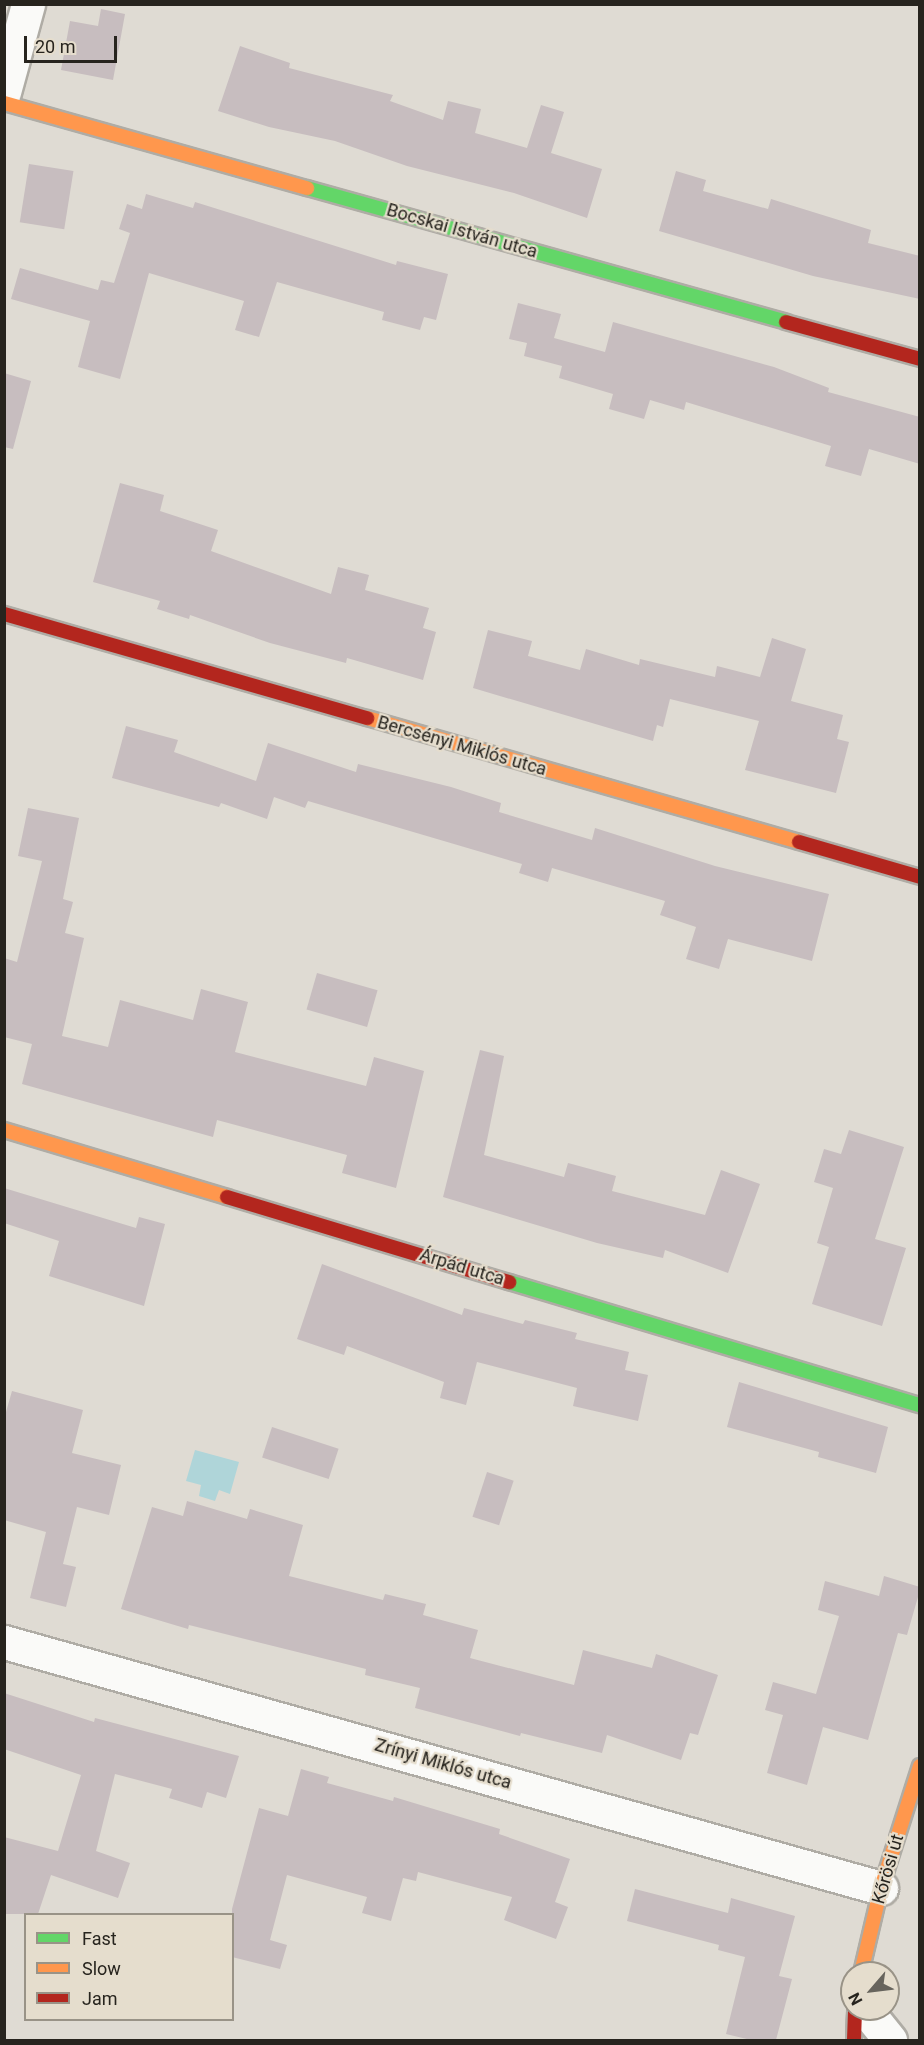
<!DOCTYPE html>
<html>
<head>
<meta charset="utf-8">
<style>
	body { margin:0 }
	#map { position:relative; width:924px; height:2045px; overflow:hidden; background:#dfdbd3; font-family:Roboto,sans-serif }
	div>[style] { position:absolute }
	.water>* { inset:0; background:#afd5d9 }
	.building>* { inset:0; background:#c7bdbf; transform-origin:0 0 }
	.roads { filter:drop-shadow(2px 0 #afaca5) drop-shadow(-2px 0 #afaca5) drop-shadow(0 2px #afaca5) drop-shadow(0 -2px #afaca5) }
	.street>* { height:33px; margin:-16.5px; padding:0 16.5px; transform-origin:16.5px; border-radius:16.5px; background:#fafaf8 }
	.fast>* { height:14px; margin:-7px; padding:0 7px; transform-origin:7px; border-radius:7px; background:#63d668 }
	.slow>* { height:14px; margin:-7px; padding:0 7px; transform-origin:7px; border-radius:7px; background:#ff974d }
	.jam>* { height:14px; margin:-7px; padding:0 7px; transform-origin:7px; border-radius:7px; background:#b3261e }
	span { translate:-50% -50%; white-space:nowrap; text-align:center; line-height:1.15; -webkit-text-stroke:4.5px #e5ddcd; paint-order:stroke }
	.street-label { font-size:18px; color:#27241e }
	.frame { position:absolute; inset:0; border:6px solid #27241e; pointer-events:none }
	.legend { position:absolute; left:24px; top:1913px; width:210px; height:108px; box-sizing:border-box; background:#e5ddcd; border:2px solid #999387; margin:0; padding:8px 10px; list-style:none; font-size:18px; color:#27241e }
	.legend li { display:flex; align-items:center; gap:12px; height:30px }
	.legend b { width:30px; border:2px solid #999387 }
	.north { position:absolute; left:840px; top:1961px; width:60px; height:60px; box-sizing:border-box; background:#e5ddcd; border:2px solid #999387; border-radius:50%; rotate:242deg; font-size:16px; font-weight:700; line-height:24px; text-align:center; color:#27241e }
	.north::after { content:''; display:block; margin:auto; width:21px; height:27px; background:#67645d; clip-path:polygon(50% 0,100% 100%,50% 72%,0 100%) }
	.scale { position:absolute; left:24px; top:36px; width:93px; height:27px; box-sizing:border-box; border:3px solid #27241e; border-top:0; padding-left:8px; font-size:18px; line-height:21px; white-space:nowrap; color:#27241e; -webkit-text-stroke:4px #e5ddcd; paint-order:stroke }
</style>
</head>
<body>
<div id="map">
	<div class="water">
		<div style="clip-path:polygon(195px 1450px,239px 1462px,230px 1494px,219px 1490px,215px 1501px,199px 1496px,201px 1485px,186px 1481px)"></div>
	</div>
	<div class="building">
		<div style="clip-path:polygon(101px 9px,125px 14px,113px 80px,61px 70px,70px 21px,98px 26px)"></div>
		<div style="clip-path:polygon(240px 46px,290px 63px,289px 68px,393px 95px,390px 101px,443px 120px,448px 101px,481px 109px,475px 133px,527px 148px,541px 105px,564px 112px,551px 153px,602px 169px,587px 218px,514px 193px,407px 166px,335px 141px,269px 127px,218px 111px)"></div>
		<div style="left:29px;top:164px;width:45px;height:59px;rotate:9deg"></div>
		<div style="clip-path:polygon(676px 171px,706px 180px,703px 191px,768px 209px,771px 199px,871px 230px,868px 243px,920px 256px,920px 299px,813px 276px,659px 231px)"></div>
		<div style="clip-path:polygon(146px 194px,193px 208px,195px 202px,396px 265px,397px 261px,448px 274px,436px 320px,424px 317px,420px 330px,382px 320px,384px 312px,277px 282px,259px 337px,235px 330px,244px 301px,149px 273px,120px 379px,78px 367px,90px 321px,11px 299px,20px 268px,98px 290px,101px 280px,114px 283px,130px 233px,119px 229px,127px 204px,142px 209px)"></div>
		<div style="clip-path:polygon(518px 303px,561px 314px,554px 338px,605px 352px,613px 322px,774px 367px,829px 388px,828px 392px,920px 417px,920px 464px,869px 449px,861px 476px,825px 466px,831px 446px,686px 402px,684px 410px,650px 400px,644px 419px,609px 409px,613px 394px,559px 378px,562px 366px,524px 356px,527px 343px,509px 339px)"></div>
		<div style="clip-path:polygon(4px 373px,31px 381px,13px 449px,4px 447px)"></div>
		<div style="clip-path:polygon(120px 483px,164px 495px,160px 511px,218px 530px,211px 551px,331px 594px,338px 567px,369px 575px,365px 590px,429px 608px,423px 628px,436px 632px,423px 680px,347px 658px,346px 663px,270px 643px,190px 615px,189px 619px,157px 609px,160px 601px,93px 582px)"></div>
		<div style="clip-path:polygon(488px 630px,532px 641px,528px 656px,580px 670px,586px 649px,639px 665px,640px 659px,715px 677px,717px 666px,760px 677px,772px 638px,806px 649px,791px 701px,843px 715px,837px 739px,849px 742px,836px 793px,745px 770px,759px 721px,670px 699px,663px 727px,657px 725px,653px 741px,473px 688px)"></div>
		<div style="clip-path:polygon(126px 726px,178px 740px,174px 752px,256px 781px,268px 743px,356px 772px,358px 764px,451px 787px,501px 803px,499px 812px,592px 840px,595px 828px,715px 866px,829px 894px,812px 961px,728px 939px,719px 969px,686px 959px,696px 927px,660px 915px,665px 901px,552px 868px,548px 882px,519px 873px,522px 864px,308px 801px,305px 808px,274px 797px,267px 819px,221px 803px,219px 807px,112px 778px)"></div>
		<div style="clip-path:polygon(28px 808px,79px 818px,63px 899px,73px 902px,65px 933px,84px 938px,62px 1036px,108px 1047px,120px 1000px,193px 1020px,201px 989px,248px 1002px,235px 1052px,366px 1086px,374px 1057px,424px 1071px,396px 1188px,342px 1173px,347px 1155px,217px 1120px,213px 1137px,22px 1084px,32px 1044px,4px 1037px,4px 958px,17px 962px,42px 861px,18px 856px)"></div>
		<div style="left:317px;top:973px;width:63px;height:38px;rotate:16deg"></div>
		<div style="clip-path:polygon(480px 1050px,504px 1056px,484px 1155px,564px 1177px,568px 1163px,616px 1176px,612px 1191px,705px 1215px,721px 1170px,760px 1184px,728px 1273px,665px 1250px,663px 1258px,597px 1243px,443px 1197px)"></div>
		<div style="clip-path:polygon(849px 1130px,904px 1147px,875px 1239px,906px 1248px,882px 1326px,812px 1304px,829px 1247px,817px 1243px,833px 1188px,814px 1182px,824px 1149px,841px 1154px)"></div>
		<div style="clip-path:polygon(4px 1188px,136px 1228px,139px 1217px,165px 1224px,144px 1306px,49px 1276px,59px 1241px,4px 1223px)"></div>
		<div style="clip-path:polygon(322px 1264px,462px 1315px,464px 1308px,523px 1324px,525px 1320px,577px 1333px,575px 1339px,629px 1352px,625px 1370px,648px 1375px,638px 1421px,573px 1406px,577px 1388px,477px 1362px,466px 1405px,440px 1398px,444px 1382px,347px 1346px,344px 1355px,297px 1339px)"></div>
		<div style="clip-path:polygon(739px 1382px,888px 1427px,876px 1473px,818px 1457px,819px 1452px,727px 1427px)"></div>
		<div style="clip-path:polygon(12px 1391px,83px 1410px,72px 1453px,121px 1465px,109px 1515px,77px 1507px,63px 1564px,76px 1567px,66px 1607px,30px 1598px,46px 1532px,4px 1520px,4px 1419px)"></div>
		<div style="left:272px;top:1427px;width:70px;height:32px;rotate:18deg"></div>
		<div style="left:487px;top:1472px;width:28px;height:47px;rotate:18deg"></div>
		<div style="clip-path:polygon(187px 1501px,247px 1519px,250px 1509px,303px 1525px,289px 1576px,383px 1600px,385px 1594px,426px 1604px,423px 1615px,478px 1630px,470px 1658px,574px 1685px,583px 1650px,652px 1668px,656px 1654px,718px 1675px,698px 1735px,690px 1733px,681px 1760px,607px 1735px,602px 1753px,521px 1733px,520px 1736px,415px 1708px,420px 1688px,365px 1675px,366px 1669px,189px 1625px,188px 1629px,121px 1609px,152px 1507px,183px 1516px)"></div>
		<div style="clip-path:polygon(884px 1576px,920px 1587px,920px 1590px,907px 1635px,898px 1633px,868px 1740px,823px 1727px,807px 1785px,767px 1773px,783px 1715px,765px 1710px,773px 1682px,816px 1694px,839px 1616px,818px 1610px,825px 1581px,879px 1596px)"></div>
		<div style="clip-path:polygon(4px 1693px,94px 1722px,95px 1718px,239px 1756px,226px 1798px,207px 1792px,202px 1808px,169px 1798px,172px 1789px,115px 1774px,96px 1851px,130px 1863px,118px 1898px,51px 1875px,38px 1914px,4px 1914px,4px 1837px,58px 1851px,81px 1775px,4px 1749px)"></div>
		<div style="clip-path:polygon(301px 1769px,329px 1777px,327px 1783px,393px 1801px,394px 1797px,500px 1829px,499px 1834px,570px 1859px,555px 1902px,568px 1907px,556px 1939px,504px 1920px,512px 1897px,418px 1872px,416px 1881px,403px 1878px,391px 1921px,362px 1913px,367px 1897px,287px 1875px,270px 1940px,287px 1945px,280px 1969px,232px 1957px,232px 1909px,259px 1808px,288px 1816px)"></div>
		<div style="clip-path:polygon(635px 1889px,728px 1913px,731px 1898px,795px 1916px,779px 1976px,792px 1979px,776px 2040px,751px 2040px,726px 2034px,745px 1957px,718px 1950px,719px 1945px,627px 1921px)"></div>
	</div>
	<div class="roads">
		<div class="street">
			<div style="left:4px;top:92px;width:91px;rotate:-74.7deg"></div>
			<div style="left:4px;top:1642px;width:911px;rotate:15.67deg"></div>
			<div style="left:865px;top:2009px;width:40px;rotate:51deg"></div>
		</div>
		<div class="fast">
			<div style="left:307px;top:188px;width:497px;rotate:15.6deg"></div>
			<div style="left:509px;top:1282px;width:429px;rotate:16.7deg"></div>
		</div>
		<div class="slow">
			<div style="left:4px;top:103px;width:315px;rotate:15.7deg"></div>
			<div style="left:367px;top:718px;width:449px;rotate:16deg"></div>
			<div style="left:4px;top:1130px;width:233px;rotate:16.7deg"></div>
			<div style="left:861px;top:1973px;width:87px;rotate:-76.8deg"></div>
			<div style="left:881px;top:1888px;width:128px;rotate:-72.3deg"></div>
		</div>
		<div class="jam">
			<div style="left:786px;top:322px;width:139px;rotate:15.4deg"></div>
			<div style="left:4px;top:614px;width:378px;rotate:16deg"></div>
			<div style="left:799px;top:842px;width:126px;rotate:16.1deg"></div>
			<div style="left:227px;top:1197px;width:295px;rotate:16.8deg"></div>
			<div style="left:854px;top:2040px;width:31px;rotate:-88deg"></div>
		</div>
	</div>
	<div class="street-label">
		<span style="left:462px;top:231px;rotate:16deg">Bocskai István utca</span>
		<span style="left:462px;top:746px;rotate:16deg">Bercsényi Miklós utca</span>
		<span style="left:462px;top:1267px;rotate:17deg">Árpád utca</span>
		<span style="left:443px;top:1764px;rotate:16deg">Zrínyi Miklós utca</span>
		<span style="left:888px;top:1869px;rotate:-74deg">Kőrösi út</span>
	</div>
	<div class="frame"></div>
	<ul class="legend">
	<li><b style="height:8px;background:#63d668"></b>Fast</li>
	<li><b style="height:8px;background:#ff974d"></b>Slow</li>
	<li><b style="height:8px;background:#b3261e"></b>Jam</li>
	</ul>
	<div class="north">N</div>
	<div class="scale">20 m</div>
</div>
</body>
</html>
